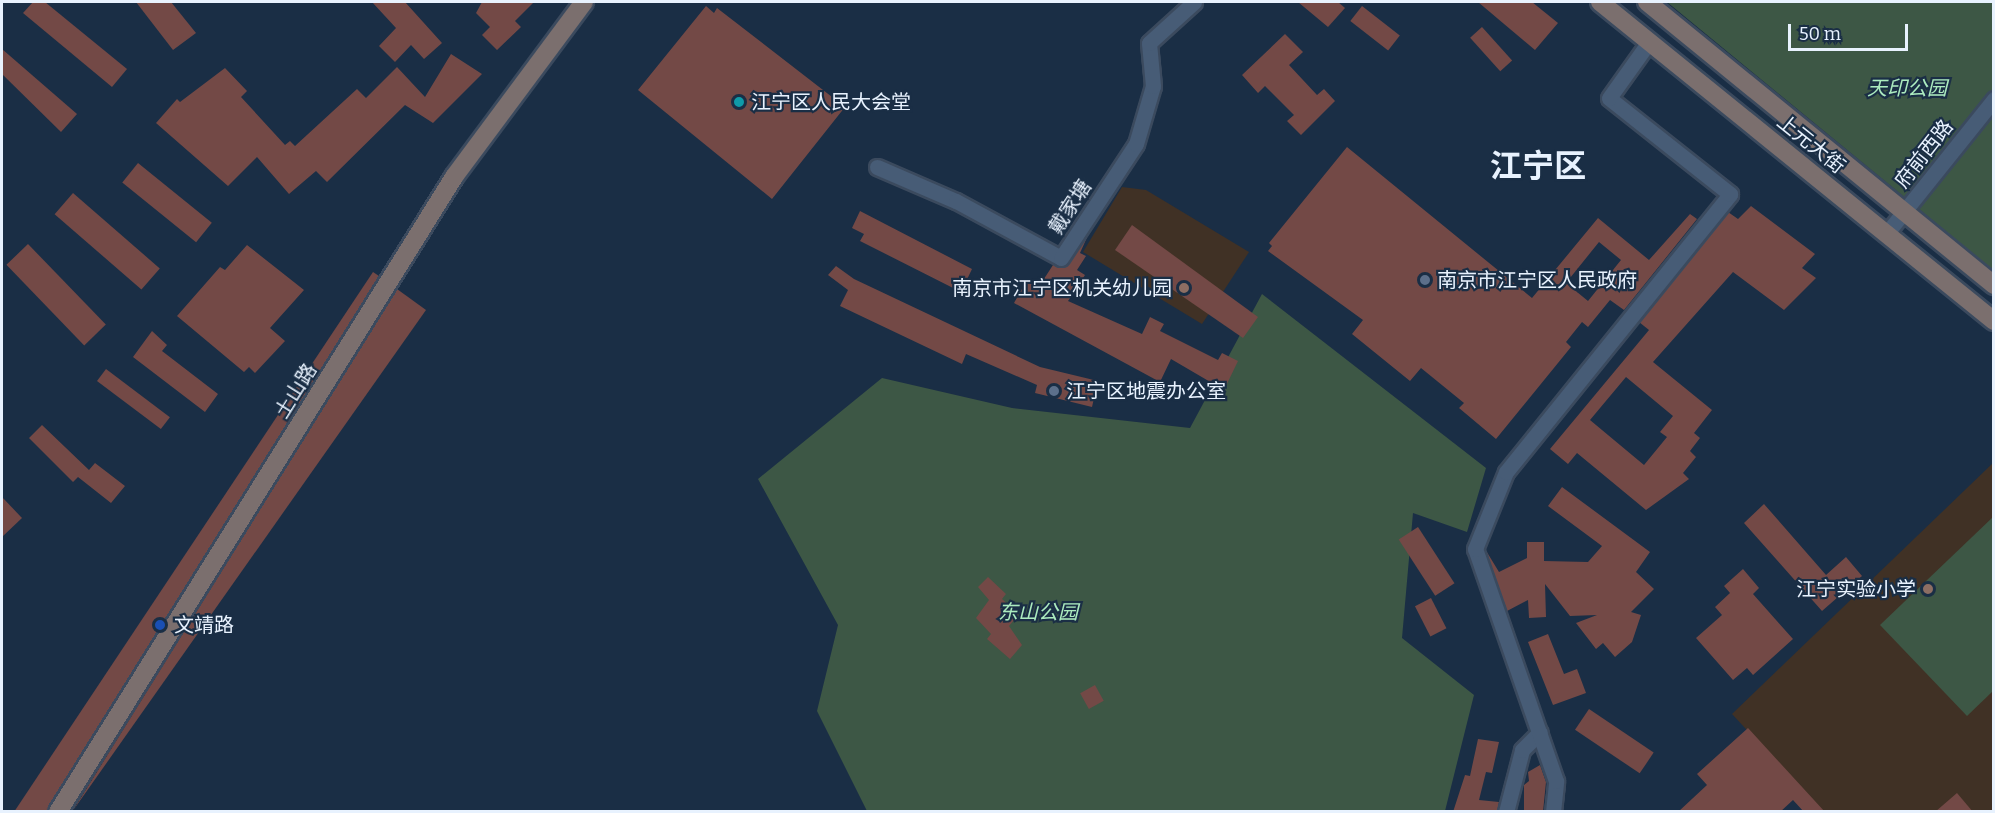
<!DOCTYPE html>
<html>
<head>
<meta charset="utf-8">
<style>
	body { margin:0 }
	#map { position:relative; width:1995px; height:813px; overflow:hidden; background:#1a2e45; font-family:Bitter,"Noto Sans SC",serif }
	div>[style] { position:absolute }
	.education>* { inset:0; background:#403125 }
	.green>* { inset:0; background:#3d5745 }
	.building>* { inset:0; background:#734946; transform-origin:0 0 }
	.roads { filter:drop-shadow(2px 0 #3b4a5e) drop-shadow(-2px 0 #3b4a5e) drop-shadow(0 2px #3b4a5e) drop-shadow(0 -2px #3b4a5e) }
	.street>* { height:15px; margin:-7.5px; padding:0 7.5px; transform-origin:7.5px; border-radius:7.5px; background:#475c76 }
	.secondary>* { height:18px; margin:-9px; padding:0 9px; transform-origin:9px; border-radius:9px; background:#7b6f6e }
	.dots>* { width:16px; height:16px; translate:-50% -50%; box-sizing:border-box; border:3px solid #1a2e45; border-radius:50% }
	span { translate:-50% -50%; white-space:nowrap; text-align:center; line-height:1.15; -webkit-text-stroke:4.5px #1a2e45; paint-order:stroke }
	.park-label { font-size:20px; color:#acebbf; font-style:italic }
	.poi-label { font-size:20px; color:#e8f2fe }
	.left { translate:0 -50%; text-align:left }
	.right { translate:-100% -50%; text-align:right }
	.street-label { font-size:20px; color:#e8f2fe }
	.town-label { font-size:32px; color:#e8f2fe; font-weight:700 }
	.frame { position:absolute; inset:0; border:3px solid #e8f2fe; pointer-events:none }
	.scale { position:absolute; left:1788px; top:24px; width:120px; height:27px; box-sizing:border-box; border:3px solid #e8f2fe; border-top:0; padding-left:8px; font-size:18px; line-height:21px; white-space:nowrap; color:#e8f2fe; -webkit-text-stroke:4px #1a2e45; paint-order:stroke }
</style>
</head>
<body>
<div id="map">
	<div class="education">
		<div style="clip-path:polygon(1122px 187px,1146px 190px,1249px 252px,1202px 324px,1083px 252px)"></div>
		<div style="clip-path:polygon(1993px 463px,1993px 811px,1822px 811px,1732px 714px)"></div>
	</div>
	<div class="green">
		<div style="clip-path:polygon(1667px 2px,1993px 2px,1993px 270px)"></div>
		<div style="clip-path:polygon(1262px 294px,1486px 468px,1467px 532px,1413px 513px,1402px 638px,1474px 695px,1445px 811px,867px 811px,817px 711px,838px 625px,758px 479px,882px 378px,1012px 408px,1190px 428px)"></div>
		<div style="clip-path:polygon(1993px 517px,1993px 691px,1967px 716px,1880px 625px)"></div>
	</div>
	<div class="building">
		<div style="clip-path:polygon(33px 2px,45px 2px,127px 69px,112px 87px,23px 13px)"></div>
		<div style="clip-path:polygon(136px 2px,171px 2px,196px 33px,173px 50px)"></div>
		<div style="clip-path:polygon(372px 2px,405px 2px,442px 43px,424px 59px,411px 45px,395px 62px,379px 46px,396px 28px)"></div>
		<div style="clip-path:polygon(482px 2px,534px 2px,515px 21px,521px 27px,497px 50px,482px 35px,490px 27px,476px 13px)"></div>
		<div style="clip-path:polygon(1298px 2px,1338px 2px,1345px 8px,1328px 27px)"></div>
		<div style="clip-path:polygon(1478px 2px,1532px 2px,1558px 23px,1535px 50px)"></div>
		<div style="clip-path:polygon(706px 6px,714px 13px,717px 8px,845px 107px,772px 199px,638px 90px)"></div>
		<div style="left:1362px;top:6px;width:48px;height:19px;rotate:38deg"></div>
		<div style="left:1482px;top:27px;width:45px;height:16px;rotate:48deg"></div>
		<div style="clip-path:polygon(1285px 34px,1303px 52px,1289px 65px,1317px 95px,1324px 89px,1335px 101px,1301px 135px,1287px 121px,1294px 115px,1265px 86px,1258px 93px,1242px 75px)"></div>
		<div style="clip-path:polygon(2px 49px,77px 114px,61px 132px,2px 74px)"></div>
		<div style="clip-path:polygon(451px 54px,482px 74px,433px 123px,405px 105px,327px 182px,316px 171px,289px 194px,257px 157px,228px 186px,156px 123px,177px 99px,180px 102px,225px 68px,247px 91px,241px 97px,285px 145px,290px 141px,295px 146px,357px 89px,366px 98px,397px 67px,425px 97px)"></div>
		<div style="clip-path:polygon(evenodd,1347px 147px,1532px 298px,1598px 218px,1649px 260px,1690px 214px,1697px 219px,1624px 310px,1610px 300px,1588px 327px,1582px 322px,1566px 342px,1571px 347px,1496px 439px,1459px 408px,1464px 403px,1421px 368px,1410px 381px,1352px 334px,1363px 320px,1268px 251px,1272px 246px,1269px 243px,1347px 147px,1599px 242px,1621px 260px,1588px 301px,1566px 283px,1599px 242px)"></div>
		<div style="left:138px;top:163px;width:95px;height:25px;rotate:39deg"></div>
		<div style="left:73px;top:193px;width:115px;height:28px;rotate:41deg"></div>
		<div style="clip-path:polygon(evenodd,1751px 206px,1815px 254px,1802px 268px,1816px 278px,1784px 310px,1733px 272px,1653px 362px,1712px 410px,1694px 433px,1700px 438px,1690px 451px,1696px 457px,1683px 473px,1689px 479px,1646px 510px,1577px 453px,1568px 464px,1550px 449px,1649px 330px,1639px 322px,1728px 212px,1738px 219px,1751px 206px,1626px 377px,1673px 416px,1660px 432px,1667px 437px,1644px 465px,1590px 420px,1626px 377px)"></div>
		<div style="clip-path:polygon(860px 211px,972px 269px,961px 292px,860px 241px,864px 234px,852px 228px)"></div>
		<div style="clip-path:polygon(1132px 225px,1258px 317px,1243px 338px,1115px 250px)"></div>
		<div style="clip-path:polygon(1089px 233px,1080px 253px,1086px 256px,1077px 270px,1085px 275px,1068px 301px,1142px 334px,1150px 317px,1164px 324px,1160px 331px,1218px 360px,1222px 353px,1238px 361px,1224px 390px,1171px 359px,1160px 382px,1014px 303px,1028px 278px,1040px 285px,1053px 265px,1069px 264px)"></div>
		<div style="left:28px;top:244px;width:112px;height:30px;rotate:46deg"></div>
		<div style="clip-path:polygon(247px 245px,304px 290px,270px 328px,285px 341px,255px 373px,249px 367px,244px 372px,177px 316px,220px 267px,225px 270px)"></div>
		<div style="clip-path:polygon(836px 266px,854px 279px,1040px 367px,1098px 381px,1092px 407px,1035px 393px,1037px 385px,966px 354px,962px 364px,840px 306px,848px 290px,828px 275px)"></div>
		<div style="clip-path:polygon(373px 272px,379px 276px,47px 812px,14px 812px)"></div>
		<div style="clip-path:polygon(397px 289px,426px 310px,72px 812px)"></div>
		<div style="clip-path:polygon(152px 331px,167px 345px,162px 351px,218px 394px,205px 412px,133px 357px)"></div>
		<div style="left:106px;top:369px;width:80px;height:15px;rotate:37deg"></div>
		<div style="clip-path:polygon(42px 425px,89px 470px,95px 463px,125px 486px,111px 503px,78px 477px,73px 482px,29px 438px)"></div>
		<div style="clip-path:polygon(1562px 487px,1650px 552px,1636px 572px,1654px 589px,1631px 612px,1641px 615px,1632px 642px,1615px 657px,1603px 643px,1596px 649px,1576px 623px,1597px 615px,1570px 616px,1545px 584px,1546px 617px,1529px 618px,1528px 600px,1507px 611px,1485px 549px,1499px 572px,1527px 558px,1527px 542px,1544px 542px,1544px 561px,1588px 562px,1602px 546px,1548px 506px)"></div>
		<div style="clip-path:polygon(2px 497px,22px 518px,2px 537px)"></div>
		<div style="clip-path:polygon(1764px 504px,1826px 575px,1846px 557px,1862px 576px,1822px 611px,1744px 523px)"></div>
		<div style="left:1418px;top:527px;width:67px;height:23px;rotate:57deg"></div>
		<div style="clip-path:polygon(1743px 569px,1759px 588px,1753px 594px,1793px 639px,1753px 675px,1747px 668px,1733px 680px,1696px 638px,1722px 615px,1715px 607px,1730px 593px,1724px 586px)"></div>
		<div style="clip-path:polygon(988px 577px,1006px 594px,1002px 599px,1019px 614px,1009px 626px,1022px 645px,1010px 659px,987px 639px,991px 634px,976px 618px,989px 600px,978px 587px)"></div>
		<div style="left:1431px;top:598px;width:34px;height:18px;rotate:63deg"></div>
		<div style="clip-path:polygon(1548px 634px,1564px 674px,1577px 669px,1586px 693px,1553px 705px,1528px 642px)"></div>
		<div style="left:1095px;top:685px;width:18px;height:17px;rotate:61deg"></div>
		<div style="left:1589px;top:709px;width:78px;height:25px;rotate:34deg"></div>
		<div style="clip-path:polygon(1748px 728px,1825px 812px,1804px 812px,1793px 800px,1780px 812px,1678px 812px,1707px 785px,1697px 774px)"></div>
		<div style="clip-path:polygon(1478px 739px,1499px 742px,1492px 773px,1486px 772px,1479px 800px,1499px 802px,1497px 812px,1453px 812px,1465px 775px,1470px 776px)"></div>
		<div style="clip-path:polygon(1540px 765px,1546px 782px,1543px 812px,1524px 812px,1524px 785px,1529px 781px,1528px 772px)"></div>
		<div style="clip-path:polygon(1957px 793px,1973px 812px,1935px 812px)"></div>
	</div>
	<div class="roads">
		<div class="street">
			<div style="left:877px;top:167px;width:86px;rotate:23.3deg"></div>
			<div style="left:956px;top:201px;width:119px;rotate:28.5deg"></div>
			<div style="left:1061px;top:258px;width:136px;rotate:-56.7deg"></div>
			<div style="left:1136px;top:144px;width:60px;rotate:-73.7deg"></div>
			<div style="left:1153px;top:86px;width:43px;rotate:-95.3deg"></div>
			<div style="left:1149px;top:43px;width:61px;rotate:-42.3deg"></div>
			<div style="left:1886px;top:234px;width:173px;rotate:-51.3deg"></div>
			<div style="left:1506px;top:812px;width:64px;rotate:-75.5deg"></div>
			<div style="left:1522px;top:750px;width:25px;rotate:-45deg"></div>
			<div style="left:1553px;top:812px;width:31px;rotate:-84deg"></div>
			<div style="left:1556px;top:781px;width:246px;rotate:-109.2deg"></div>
			<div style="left:1475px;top:549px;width:83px;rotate:-68.1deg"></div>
			<div style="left:1506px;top:472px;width:357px;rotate:-51.1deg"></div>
			<div style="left:1730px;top:194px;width:154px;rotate:-141.6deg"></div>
			<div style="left:1609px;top:98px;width:69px;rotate:-54.5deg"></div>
		</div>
		<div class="secondary">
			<div style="left:1600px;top:2px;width:507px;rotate:39deg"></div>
			<div style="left:1647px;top:2px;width:448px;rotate:39.2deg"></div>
			<div style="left:58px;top:812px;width:748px;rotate:-58.05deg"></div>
			<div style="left:454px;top:177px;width:218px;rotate:-53.4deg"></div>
		</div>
	</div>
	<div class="dots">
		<div style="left:739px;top:102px;background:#0f9aa8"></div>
		<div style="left:1425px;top:280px;background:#5c6f8a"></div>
		<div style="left:1184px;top:288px;background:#8d6e63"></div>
		<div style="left:1054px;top:391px;background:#5c6f8a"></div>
		<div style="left:1928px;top:589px;background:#8d6e63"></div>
		<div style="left:160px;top:625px;background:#1a4fb4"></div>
	</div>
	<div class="park-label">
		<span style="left:1907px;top:88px">天印公园</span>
		<span style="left:1038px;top:612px">东山公园</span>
	</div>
	<div class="poi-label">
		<span class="left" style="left:751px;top:102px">江宁区人民大会堂</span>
		<span class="left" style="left:1437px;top:280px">南京市江宁区人民政府</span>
		<span class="right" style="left:1172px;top:288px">南京市江宁区机关幼儿园</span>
		<span class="left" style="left:1066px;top:391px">江宁区地震办公室</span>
		<span class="right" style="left:1916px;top:589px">江宁实验小学</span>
		<span class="left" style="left:174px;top:625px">文靖路</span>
	</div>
	<div class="street-label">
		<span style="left:1811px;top:144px;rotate:39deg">上元大街</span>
		<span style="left:1924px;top:154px;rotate:-52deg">府前西路</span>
		<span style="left:1070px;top:207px;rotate:-57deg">戴家塘</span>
		<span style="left:296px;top:391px;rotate:-58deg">土山路</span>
	</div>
	<div class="town-label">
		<span style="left:1538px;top:166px">江宁区</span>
	</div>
	<div class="frame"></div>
	<div class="scale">50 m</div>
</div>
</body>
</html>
